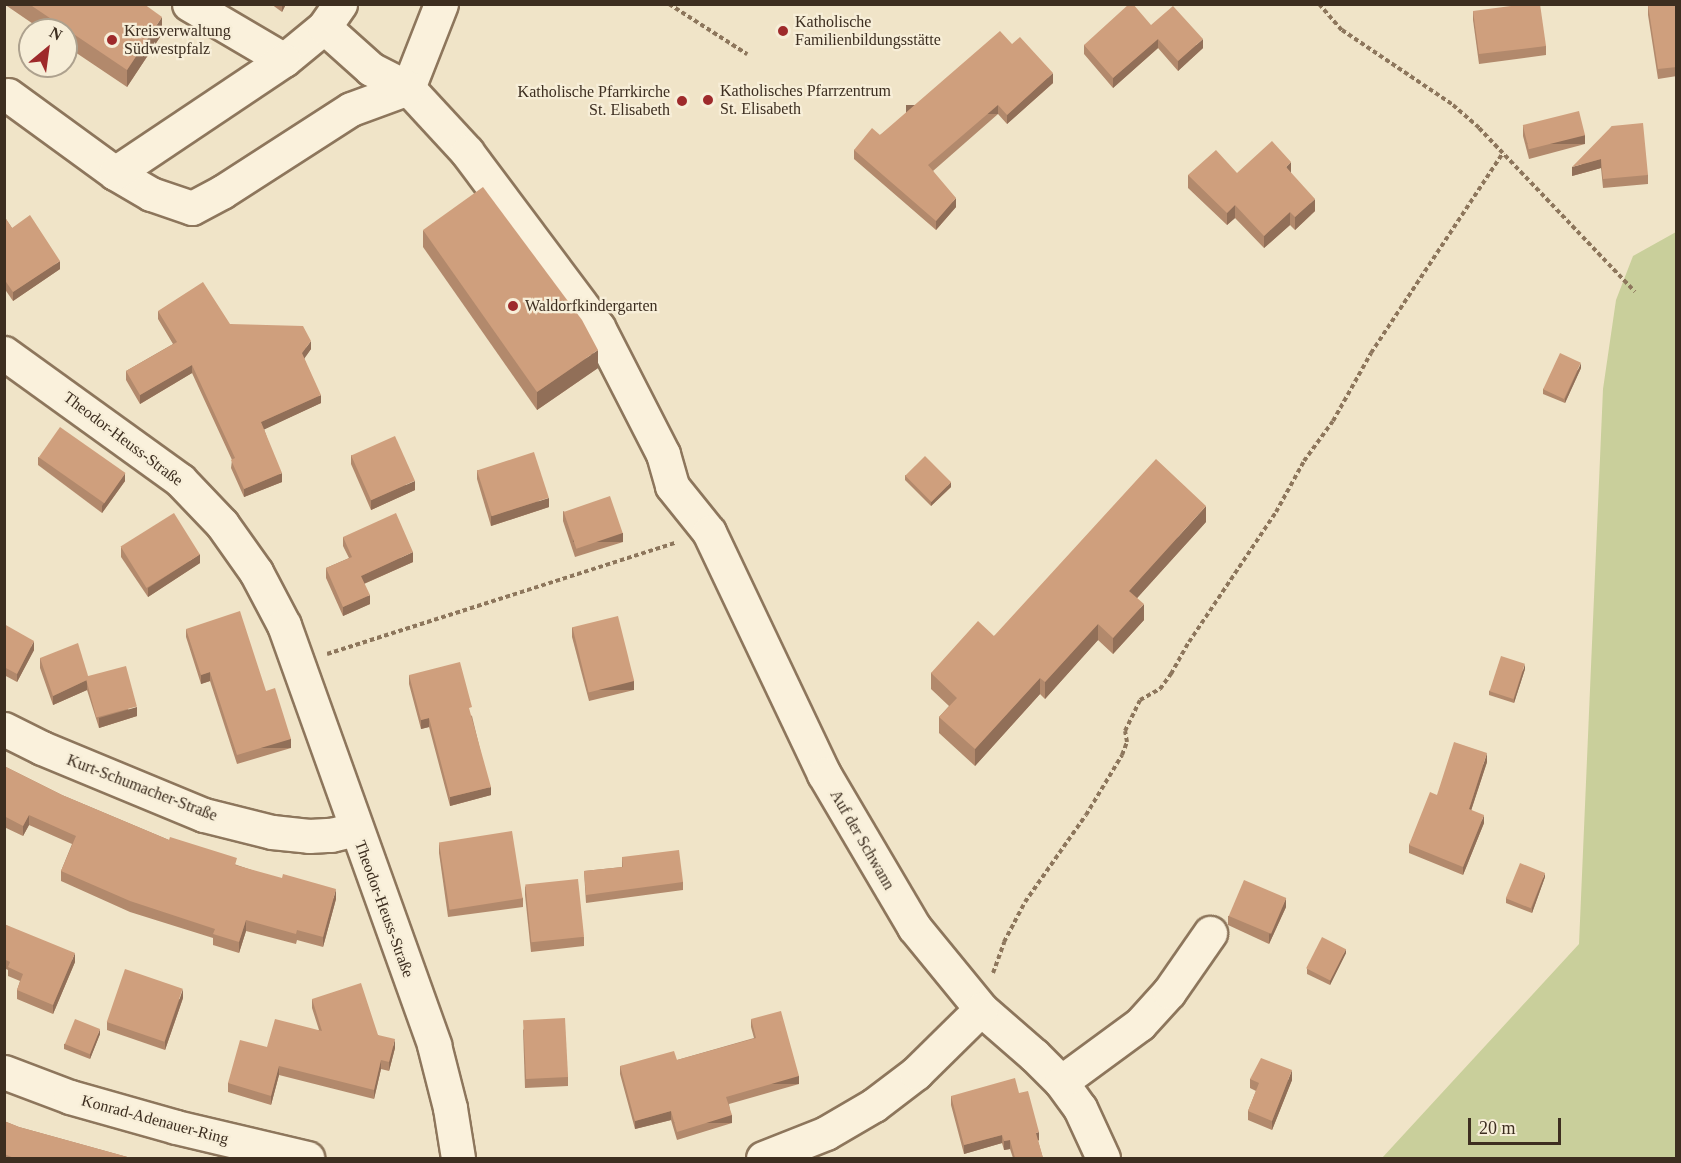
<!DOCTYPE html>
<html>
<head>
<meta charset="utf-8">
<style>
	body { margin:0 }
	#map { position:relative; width:1681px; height:1163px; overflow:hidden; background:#f0e4c8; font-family:Georgia,serif }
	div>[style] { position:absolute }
	.green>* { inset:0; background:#c9cf9b }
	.path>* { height:4px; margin-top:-2px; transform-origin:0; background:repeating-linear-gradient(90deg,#8d765c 0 4.5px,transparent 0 7.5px) }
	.roads { filter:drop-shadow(2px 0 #8d765c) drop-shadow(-2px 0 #8d765c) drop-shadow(0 2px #8d765c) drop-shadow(0 -2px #8d765c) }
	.minor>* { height:33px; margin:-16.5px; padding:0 16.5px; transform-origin:16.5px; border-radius:16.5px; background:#faf1dc }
	.wall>* { inset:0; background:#b2896c }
	.shaded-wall>* { inset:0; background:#916f58; transform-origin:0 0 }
	.building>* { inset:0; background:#cf9f7d; transform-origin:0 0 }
	.dots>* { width:16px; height:16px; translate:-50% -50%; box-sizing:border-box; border:3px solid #f7eed8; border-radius:50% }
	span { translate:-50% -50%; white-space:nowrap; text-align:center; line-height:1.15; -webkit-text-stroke:4.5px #f7eed8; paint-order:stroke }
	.poi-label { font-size:16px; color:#3d2e20 }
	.left { translate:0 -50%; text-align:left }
	.right { translate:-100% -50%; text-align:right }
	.street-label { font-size:16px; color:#3d2e20 }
	.frame { position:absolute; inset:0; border:6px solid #3d2e20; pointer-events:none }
	.north { position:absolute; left:18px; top:18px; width:60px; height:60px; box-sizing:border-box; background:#f7eed8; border:2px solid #ada18e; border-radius:50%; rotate:29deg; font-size:16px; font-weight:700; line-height:24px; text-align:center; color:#3d2e20 }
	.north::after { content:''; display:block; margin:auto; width:21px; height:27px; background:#9e2a2b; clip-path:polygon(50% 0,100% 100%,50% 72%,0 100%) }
	.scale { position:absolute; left:1468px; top:1118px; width:93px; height:27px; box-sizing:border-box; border:3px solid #3d2e20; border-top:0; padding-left:8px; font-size:18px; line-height:21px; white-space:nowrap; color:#3d2e20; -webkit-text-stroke:4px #f7eed8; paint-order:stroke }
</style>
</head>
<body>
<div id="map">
	<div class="green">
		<div style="clip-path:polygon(1676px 232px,1676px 1158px,1382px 1158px,1579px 944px,1603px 389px,1616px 300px,1633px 256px)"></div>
	</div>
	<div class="path">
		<div style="left:669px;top:4px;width:93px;rotate:32.7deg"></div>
		<div style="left:1319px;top:4px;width:35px;rotate:49deg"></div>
		<div style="left:1342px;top:30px;width:134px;rotate:34deg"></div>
		<div style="left:1453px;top:105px;width:35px;rotate:41deg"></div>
		<div style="left:1479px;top:128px;width:226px;rotate:46.4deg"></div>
		<div style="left:327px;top:654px;width:367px;rotate:-17.7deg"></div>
		<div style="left:993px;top:973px;width:33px;rotate:-70deg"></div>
		<div style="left:1004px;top:942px;width:45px;rotate:-62.3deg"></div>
		<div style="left:1025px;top:902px;width:106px;rotate:-55deg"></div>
		<div style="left:1086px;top:815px;width:70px;rotate:-59deg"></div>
		<div style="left:1122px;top:755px;width:14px;rotate:-69deg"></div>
		<div style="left:1127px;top:742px;width:11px;rotate:-100deg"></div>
		<div style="left:1125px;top:731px;width:34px;rotate:-64deg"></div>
		<div style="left:1140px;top:700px;width:23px;rotate:-29deg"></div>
		<div style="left:1160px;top:689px;width:19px;rotate:-54deg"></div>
		<div style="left:1171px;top:674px;width:37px;rotate:-61deg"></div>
		<div style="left:1189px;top:642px;width:156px;rotate:-56.2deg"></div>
		<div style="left:1276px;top:512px;width:58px;rotate:-61.2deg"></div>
		<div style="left:1304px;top:461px;width:49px;rotate:-54.1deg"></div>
		<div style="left:1333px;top:421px;width:78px;rotate:-60.8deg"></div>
		<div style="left:1371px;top:353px;width:240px;rotate:-56.6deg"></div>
	</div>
	<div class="roads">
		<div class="minor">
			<div style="left:189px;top:4px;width:110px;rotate:30.5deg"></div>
			<div style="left:284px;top:60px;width:52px;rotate:-39.5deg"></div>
			<div style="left:441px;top:4px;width:90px;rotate:111.4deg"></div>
			<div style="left:408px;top:88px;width:87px;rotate:47.3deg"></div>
			<div style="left:467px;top:152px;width:219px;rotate:53.2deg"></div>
			<div style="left:598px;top:327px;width:143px;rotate:62.9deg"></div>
			<div style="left:663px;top:454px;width:33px;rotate:74deg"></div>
			<div style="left:672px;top:486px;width:59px;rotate:51.2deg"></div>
			<div style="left:709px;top:532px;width:268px;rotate:64.6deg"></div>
			<div style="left:824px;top:774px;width:178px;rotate:59.5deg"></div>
			<div style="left:914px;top:927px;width:106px;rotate:50.7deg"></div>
			<div style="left:981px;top:1009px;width:70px;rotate:41deg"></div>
			<div style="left:1034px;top:1055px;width:38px;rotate:45deg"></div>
			<div style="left:1061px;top:1082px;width:32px;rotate:54deg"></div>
			<div style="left:1080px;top:1108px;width:55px;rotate:65.3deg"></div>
			<div style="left:8px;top:95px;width:132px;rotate:36.1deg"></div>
			<div style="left:115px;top:173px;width:42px;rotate:30.3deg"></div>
			<div style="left:151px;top:194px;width:43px;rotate:18.9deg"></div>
			<div style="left:192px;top:208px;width:34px;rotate:-28deg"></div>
			<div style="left:222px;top:192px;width:153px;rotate:-32.8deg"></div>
			<div style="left:351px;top:109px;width:61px;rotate:-20.2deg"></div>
			<div style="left:408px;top:88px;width:42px;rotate:-152.8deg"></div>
			<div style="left:371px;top:69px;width:63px;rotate:-138.2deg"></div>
			<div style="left:324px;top:27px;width:28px;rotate:-55deg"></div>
			<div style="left:115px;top:173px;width:203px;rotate:-33.8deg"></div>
			<div style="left:4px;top:353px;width:217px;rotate:35.8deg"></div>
			<div style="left:180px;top:480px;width:61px;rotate:46.3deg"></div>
			<div style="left:222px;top:524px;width:59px;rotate:54.7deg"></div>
			<div style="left:256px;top:572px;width:60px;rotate:62.2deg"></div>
			<div style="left:284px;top:625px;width:446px;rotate:70.3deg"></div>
			<div style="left:434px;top:1045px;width:65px;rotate:75.7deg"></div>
			<div style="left:450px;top:1108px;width:51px;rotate:80.9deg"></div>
			<div style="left:4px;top:729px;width:42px;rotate:26.6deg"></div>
			<div style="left:42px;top:748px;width:175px;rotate:22.5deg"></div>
			<div style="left:204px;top:815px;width:70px;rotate:14deg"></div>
			<div style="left:272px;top:832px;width:37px;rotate:6deg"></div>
			<div style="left:309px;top:836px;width:22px;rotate:-3deg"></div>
			<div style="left:331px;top:835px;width:25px;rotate:-14deg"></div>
			<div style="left:4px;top:1072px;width:71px;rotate:20.7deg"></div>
			<div style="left:70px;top:1097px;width:110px;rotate:15.8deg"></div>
			<div style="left:176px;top:1127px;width:135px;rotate:13.3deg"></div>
			<div style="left:1061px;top:1082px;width:98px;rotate:-36.3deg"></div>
			<div style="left:1140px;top:1024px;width:43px;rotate:-47.8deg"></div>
			<div style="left:1169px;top:992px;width:72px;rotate:-55.2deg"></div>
			<div style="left:763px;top:1158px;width:68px;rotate:-21.6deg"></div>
			<div style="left:826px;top:1133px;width:56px;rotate:-30.3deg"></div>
			<div style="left:874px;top:1105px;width:53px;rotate:-37.3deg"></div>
			<div style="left:916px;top:1073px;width:91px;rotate:-44.6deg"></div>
		</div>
	</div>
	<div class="wall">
		<div style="clip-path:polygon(4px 4px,144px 4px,162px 34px,127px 87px,66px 46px,66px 30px,42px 30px)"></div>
		<div style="clip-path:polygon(271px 4px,286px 4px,282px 12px)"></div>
		<div style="clip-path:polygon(1677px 4px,1677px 76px,1658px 79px,1648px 15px,1648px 5px)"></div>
		<div style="clip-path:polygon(1473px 11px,1546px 46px,1546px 55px,1479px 64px,1473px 20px)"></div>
		<div style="clip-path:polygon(1151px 25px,1203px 48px,1178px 71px,1158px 48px,1113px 88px,1084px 54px,1084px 45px)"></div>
		<div style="clip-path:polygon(1012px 44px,1053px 83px,1007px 124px,998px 114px,933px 171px,956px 207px,936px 230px,854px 159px,854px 150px,880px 135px)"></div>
		<div style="clip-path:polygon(1523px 126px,1585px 144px,1529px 159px,1523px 136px)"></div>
		<div style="clip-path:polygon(1612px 126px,1648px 175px,1648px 184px,1603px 188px,1601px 168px,1572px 176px)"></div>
		<div style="clip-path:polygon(1237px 173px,1291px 173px,1315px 211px,1295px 230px,1290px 225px,1264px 248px,1235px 218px,1227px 225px,1188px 188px,1188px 175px)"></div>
		<div style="clip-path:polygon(4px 216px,12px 228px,60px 269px,13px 301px,4px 288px)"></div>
		<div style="clip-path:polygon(423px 230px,598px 368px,537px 410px,423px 247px)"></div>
		<div style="clip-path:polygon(158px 311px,230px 324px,311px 349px,304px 358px,321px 403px,264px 429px,282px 482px,244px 497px,231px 468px,232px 460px,192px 373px,140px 404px,126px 380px,126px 371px,173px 344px,158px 319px)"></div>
		<div style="clip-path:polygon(1581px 368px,1565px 403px,1543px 394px,1543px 389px)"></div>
		<div style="clip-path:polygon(351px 455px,415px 490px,371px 510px,351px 464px)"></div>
		<div style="clip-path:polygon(38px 457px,125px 481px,102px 513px,38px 465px)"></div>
		<div style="clip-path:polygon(477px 470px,549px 507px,491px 526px,477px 479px)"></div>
		<div style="clip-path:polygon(905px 475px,951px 487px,931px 506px,905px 480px)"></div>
		<div style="clip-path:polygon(563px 511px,623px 542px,575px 557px,563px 521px)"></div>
		<div style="clip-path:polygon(1206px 522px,1137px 598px,1144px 620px,1113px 654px,1098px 640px,1045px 699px,1040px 694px,975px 766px,939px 733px,939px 717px,949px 706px,931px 689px,931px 673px,994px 636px)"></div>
		<div style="clip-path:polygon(343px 537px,413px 562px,364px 584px,370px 604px,343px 616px,326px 578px,326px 568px,349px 558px,343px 546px)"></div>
		<div style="clip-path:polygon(121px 547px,200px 563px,148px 597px,121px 557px)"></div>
		<div style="clip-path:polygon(4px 624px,34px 650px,17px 682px,4px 675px)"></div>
		<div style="clip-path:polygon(572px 627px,634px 690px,589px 701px,572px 637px)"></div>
		<div style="clip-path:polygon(186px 629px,266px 691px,291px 748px,237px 764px,210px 681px,201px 684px,186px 637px)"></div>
		<div style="clip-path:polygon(40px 658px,89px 680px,137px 716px,99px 728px,87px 690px,53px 705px,40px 668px)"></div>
		<div style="clip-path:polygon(1525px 669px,1514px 703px,1489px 695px,1489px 691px)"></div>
		<div style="clip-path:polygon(409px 675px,472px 716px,491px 795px,450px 806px,429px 727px,421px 729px,409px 684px)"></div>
		<div style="clip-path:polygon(1487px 762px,1471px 810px,1484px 823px,1463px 875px,1409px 853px,1409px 845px,1437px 795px)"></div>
		<div style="clip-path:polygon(4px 766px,62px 795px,169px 840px,237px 865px,336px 899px,323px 947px,297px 940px,296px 944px,246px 931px,239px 953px,213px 945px,213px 938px,130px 912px,61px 881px,61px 871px,72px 844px,29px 825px,23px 836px,4px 827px)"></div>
		<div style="clip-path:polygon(439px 844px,523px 898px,523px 907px,448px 917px,439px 853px)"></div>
		<div style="clip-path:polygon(622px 857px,683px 882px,683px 890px,586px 903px,584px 871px,622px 867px)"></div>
		<div style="clip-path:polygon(1545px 877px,1532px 913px,1506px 903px,1506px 898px)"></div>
		<div style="clip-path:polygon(525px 886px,584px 937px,584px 946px,531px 952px,525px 895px)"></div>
		<div style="clip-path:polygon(1286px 907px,1269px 944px,1228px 925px,1228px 916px)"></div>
		<div style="clip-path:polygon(4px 924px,75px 962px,53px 1014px,17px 999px,17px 990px,20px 981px,8px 976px,8px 970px,4px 968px)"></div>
		<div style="clip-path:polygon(1346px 953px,1330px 985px,1307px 974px,1307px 969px)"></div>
		<div style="clip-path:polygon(183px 998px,165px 1050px,107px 1030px,107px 1022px)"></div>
		<div style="clip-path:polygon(312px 999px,378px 1035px,395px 1048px,389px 1071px,381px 1069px,374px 1099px,279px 1075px,271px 1105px,228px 1092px,228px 1083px,267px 1047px,319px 1030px,312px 1008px)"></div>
		<div style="clip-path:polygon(751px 1019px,799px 1084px,729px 1104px,732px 1123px,677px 1140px,671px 1120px,635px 1129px,620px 1074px,620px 1066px,677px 1060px,754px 1038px,751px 1027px)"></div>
		<div style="clip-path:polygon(523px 1029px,568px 1077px,568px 1086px,525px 1088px)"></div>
		<div style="clip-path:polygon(100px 1034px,90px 1059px,64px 1049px,64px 1044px)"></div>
		<div style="clip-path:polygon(1250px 1079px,1292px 1080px,1272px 1130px,1248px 1120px,1248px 1111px,1256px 1091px,1250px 1088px)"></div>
		<div style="clip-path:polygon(1019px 1093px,1039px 1140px,1038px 1141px,1043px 1158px,1013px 1158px,1010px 1149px,1004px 1150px,1002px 1143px,964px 1154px,951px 1105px,951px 1096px)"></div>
		<div style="clip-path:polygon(4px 1121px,19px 1127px,131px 1158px,4px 1158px)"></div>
	</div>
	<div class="shaded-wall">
		<div style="clip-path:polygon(282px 4px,286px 4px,282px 12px)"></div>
		<div style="clip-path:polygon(162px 17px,162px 34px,127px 87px,127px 70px)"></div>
		<div style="clip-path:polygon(1158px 39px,1158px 48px,1113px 88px,1113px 78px)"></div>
		<div style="clip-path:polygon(1203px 39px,1203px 48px,1178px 71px,1178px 61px)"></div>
		<div style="clip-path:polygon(1053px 73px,1053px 83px,1007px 124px,1007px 115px)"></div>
		<div style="left:998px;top:105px;width:9px;height:92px;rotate:90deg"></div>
		<div style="left:1585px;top:135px;width:9px;height:58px;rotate:90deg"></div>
		<div style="clip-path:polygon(1601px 159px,1601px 168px,1572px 176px,1572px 167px)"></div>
		<div style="clip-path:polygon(1291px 162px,1291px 175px,1286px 167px)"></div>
		<div style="clip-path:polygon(956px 198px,956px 207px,936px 230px,936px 221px)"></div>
		<div style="clip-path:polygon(1315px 199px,1315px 211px,1295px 230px,1295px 217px)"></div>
		<div style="clip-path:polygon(1235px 205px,1235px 218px,1227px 225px,1227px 213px)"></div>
		<div style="clip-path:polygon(1290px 212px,1290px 225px,1264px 248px,1264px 236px)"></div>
		<div style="clip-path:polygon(60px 261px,60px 269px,13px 301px,13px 292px)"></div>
		<div style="clip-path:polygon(311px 341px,311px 349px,302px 362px,302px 353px)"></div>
		<div style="clip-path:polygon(598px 350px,598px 368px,537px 410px,537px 392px)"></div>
		<div style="clip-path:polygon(1581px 363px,1581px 368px,1565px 403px,1565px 399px)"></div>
		<div style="clip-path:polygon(192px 365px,192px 373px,140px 404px,140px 395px)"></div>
		<div style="clip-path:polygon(321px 395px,321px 403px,261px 431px,261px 422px)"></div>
		<div style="clip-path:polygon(125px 473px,125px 481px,102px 513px,102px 506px)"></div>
		<div style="clip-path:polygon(282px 473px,282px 482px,244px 497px,244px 489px)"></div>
		<div style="clip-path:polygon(415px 481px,415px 490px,371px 510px,371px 500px)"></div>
		<div style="clip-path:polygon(951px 482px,951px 487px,931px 506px,931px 502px)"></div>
		<div style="clip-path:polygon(549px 498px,549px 507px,491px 526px,491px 516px)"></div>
		<div style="clip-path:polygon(1206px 506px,1206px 522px,1129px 607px,1129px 591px)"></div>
		<div style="left:623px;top:533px;width:9px;height:50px;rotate:90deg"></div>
		<div style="clip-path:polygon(413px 552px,413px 562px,361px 585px,361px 576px)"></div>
		<div style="clip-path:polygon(200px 554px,200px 563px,148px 597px,148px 588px)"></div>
		<div style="clip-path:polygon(370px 595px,370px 604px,343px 616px,343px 607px)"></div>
		<div style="clip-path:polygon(1144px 604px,1144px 620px,1113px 654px,1113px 638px)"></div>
		<div style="clip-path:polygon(1098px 624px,1098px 640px,1045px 699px,1045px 682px)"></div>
		<div style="clip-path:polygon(34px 641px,34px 650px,17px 682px,17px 674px)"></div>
		<div style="clip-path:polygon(1525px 664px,1525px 669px,1514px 703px,1514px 699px)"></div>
		<div style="clip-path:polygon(210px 672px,210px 681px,201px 684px,201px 675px)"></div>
		<div style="clip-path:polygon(1040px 678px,1040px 694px,975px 766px,975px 749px)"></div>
		<div style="clip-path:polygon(89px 679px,87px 681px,87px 690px,53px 705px,53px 696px)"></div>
		<div style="left:634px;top:681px;width:9px;height:46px;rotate:90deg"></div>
		<div style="clip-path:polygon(137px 707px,137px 716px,99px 728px,99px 718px)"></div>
		<div style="clip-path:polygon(429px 718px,429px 727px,421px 729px,421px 720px)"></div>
		<div style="left:291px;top:739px;width:9px;height:56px;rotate:90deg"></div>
		<div style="clip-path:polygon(1487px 753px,1487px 762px,1469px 817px,1469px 809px)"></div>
		<div style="clip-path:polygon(491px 787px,491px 795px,450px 806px,450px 797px)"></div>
		<div style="clip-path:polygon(29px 815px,29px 825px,23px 836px,23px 826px)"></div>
		<div style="clip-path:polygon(1484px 815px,1484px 823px,1463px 875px,1463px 867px)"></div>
		<div style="clip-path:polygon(1545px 873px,1545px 877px,1532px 913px,1532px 908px)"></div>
		<div style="clip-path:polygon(336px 889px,336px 899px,323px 947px,323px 937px)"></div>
		<div style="clip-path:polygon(1286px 898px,1286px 907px,1269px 944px,1269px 935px)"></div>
		<div style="clip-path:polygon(246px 920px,246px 931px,239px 953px,239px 942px)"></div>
		<div style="clip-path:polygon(1346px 949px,1346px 953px,1330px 985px,1330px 981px)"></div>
		<div style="clip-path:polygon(75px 953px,75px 962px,53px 1014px,53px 1005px)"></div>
		<div style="clip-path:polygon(183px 989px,183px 998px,165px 1050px,165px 1041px)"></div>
		<div style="clip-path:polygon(100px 1029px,100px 1034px,90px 1059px,90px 1054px)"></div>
		<div style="clip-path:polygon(395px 1039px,395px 1048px,389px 1071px,389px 1062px)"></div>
		<div style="clip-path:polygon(381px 1060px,381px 1069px,374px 1099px,374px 1090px)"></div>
		<div style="clip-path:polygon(279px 1066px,279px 1075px,271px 1105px,271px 1096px)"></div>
		<div style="clip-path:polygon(1292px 1070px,1292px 1080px,1272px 1130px,1272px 1121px)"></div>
		<div style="left:799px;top:1076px;width:8px;height:76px;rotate:90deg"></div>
		<div style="clip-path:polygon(671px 1111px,671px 1120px,635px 1129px,635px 1121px)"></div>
		<div style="left:732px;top:1115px;width:8px;height:58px;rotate:90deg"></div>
		<div style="clip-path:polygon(1039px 1132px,1039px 1140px,1036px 1141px,1036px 1133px)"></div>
		<div style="clip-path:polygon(1002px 1135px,1002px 1143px,964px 1154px,964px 1145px)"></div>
		<div style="clip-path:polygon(1010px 1140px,1010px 1149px,1004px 1150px,1004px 1141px)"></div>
	</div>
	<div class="building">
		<div style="clip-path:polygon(29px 4px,144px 4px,162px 17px,127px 70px)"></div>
		<div style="clip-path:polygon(1129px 4px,1133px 4px,1151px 25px,1173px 6px,1203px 39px,1178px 61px,1158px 39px,1113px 78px,1084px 45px)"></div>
		<div style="clip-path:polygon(1526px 4px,1540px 4px,1546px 46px,1479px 54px,1473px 11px)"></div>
		<div style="clip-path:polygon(1654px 4px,1677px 4px,1677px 67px,1658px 69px,1648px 5px)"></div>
		<div style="clip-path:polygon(1000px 31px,1012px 44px,1020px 37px,1053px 73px,1007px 115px,998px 105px,928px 165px,956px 198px,936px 221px,854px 150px,872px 128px,880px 135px)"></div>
		<div style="left:1579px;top:111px;width:25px;height:58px;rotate:76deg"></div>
		<div style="clip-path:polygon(1643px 123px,1648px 175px,1603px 179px,1601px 159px,1572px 167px,1612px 126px)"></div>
		<div style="clip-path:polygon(1272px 141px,1291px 162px,1286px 167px,1315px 199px,1295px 217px,1290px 212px,1264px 236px,1235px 205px,1227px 213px,1188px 175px,1216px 150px,1237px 173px)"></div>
		<div style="clip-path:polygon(483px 187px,582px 320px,598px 350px,537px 392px,423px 230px)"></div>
		<div style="clip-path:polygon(30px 215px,60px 261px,13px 292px,4px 279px,4px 216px,12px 228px)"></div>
		<div style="clip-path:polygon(203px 282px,230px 324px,303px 326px,311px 341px,302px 353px,321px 395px,261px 422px,282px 473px,244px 489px,231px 460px,235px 458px,192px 365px,140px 395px,126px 371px,177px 342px,158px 311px)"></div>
		<div style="left:1560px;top:353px;width:23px;height:40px;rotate:25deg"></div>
		<div style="left:60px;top:427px;width:80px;height:37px;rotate:35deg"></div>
		<div style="left:395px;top:436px;width:49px;height:48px;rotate:66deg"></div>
		<div style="left:534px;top:452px;width:48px;height:60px;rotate:72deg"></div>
		<div style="left:925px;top:456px;width:37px;height:28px;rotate:45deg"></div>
		<div style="clip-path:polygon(1156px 459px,1206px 506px,1129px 591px,1144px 604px,1113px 638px,1098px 624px,1045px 682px,1040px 678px,975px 749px,939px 717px,957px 698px,931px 673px,978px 621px,994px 636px)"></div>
		<div style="left:610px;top:496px;width:39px;height:49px;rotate:71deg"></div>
		<div style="left:174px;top:513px;width:49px;height:63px;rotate:58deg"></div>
		<div style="clip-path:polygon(396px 513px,413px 552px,361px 576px,370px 595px,343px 607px,326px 568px,352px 557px,356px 566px,343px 537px)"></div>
		<div style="clip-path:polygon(240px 611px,266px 691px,275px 688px,291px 739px,237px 755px,210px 672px,201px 675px,186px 629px)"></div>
		<div style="left:618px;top:616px;width:67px;height:47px;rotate:76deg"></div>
		<div style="clip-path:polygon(4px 624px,34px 641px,17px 674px,4px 667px)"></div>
		<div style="clip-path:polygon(78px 643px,89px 679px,53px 696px,40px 658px)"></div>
		<div style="left:1501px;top:656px;width:25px;height:37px;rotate:18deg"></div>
		<div style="clip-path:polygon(460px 662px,472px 707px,469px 708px,491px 787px,450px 797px,429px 718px,421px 720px,409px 675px)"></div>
		<div style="left:126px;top:666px;width:42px;height:42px;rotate:75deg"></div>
		<div style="clip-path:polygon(1454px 742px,1487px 753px,1469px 809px,1484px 815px,1463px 867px,1409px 845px,1430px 792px,1437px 795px)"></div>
		<div style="clip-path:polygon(4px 766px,62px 795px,169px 840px,170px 837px,237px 858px,235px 865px,282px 878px,283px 874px,336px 889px,323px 937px,297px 930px,296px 934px,246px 920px,239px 942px,213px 934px,215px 929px,130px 901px,61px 871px,76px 836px,29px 815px,23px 826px,4px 816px)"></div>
		<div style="left:512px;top:831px;width:68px;height:74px;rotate:81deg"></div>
		<div style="clip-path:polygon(679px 850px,683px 882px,586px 895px,584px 871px,623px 867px,622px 857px)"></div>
		<div style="left:1520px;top:863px;width:27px;height:38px;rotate:22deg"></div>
		<div style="left:578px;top:879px;width:58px;height:53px;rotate:84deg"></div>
		<div style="left:1244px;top:880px;width:46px;height:39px;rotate:23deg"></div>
		<div style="clip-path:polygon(4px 924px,75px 953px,53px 1005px,17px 990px,23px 974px,8px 967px,10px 962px,4px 959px)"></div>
		<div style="left:1322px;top:937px;width:27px;height:35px;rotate:27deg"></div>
		<div style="left:125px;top:969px;width:61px;height:56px;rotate:19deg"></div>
		<div style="clip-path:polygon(361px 983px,378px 1035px,395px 1039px,389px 1062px,381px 1060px,374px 1090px,279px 1066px,271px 1096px,228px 1083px,240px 1040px,267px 1047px,275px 1019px,322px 1031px,312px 999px)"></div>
		<div style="clip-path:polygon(781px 1011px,799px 1076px,726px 1097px,732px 1115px,677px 1132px,671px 1111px,635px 1121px,620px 1066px,674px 1051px,677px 1060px,756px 1038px,751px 1019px)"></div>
		<div style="left:565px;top:1018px;width:59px;height:42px;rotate:87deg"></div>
		<div style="left:75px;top:1019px;width:27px;height:27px;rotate:22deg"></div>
		<div style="clip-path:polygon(1261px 1058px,1292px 1070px,1272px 1121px,1248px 1111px,1259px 1083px,1250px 1079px)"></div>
		<div style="clip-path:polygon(1015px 1078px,1019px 1093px,1028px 1091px,1039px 1132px,1036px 1133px,1043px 1158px,1015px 1158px,1010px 1140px,1004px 1141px,1002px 1135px,964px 1145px,951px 1096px)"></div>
		<div style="clip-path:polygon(4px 1121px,19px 1127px,131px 1158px,14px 1158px,4px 1154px)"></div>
	</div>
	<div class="dots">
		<div style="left:783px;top:31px;background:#9e2a2b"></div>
		<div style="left:112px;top:40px;background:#9e2a2b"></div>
		<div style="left:708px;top:100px;background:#9e2a2b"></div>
		<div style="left:682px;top:101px;background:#9e2a2b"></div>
		<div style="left:513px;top:306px;background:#9e2a2b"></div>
	</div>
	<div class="poi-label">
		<span class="left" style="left:795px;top:31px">Katholische<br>Familienbildungsstätte</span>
		<span class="left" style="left:124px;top:40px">Kreisverwaltung<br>Südwestpfalz</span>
		<span class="left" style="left:720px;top:100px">Katholisches Pfarrzentrum<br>St. Elisabeth</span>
		<span class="right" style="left:670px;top:101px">Katholische Pfarrkirche<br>St. Elisabeth</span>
		<span class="left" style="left:525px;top:306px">Waldorfkindergarten</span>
	</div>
	<div class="street-label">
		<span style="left:123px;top:439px;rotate:37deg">Theodor-Heuss-Straße</span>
		<span style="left:142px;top:788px;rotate:21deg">Kurt-Schumacher-Straße</span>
		<span style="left:862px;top:840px;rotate:60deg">Auf der Schwann</span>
		<span style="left:384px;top:909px;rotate:70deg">Theodor-Heuss-Straße</span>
		<span style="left:155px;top:1120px;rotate:15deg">Konrad-Adenauer-Ring</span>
	</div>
	<div class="frame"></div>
	<div class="north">N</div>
	<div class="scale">20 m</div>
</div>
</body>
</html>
